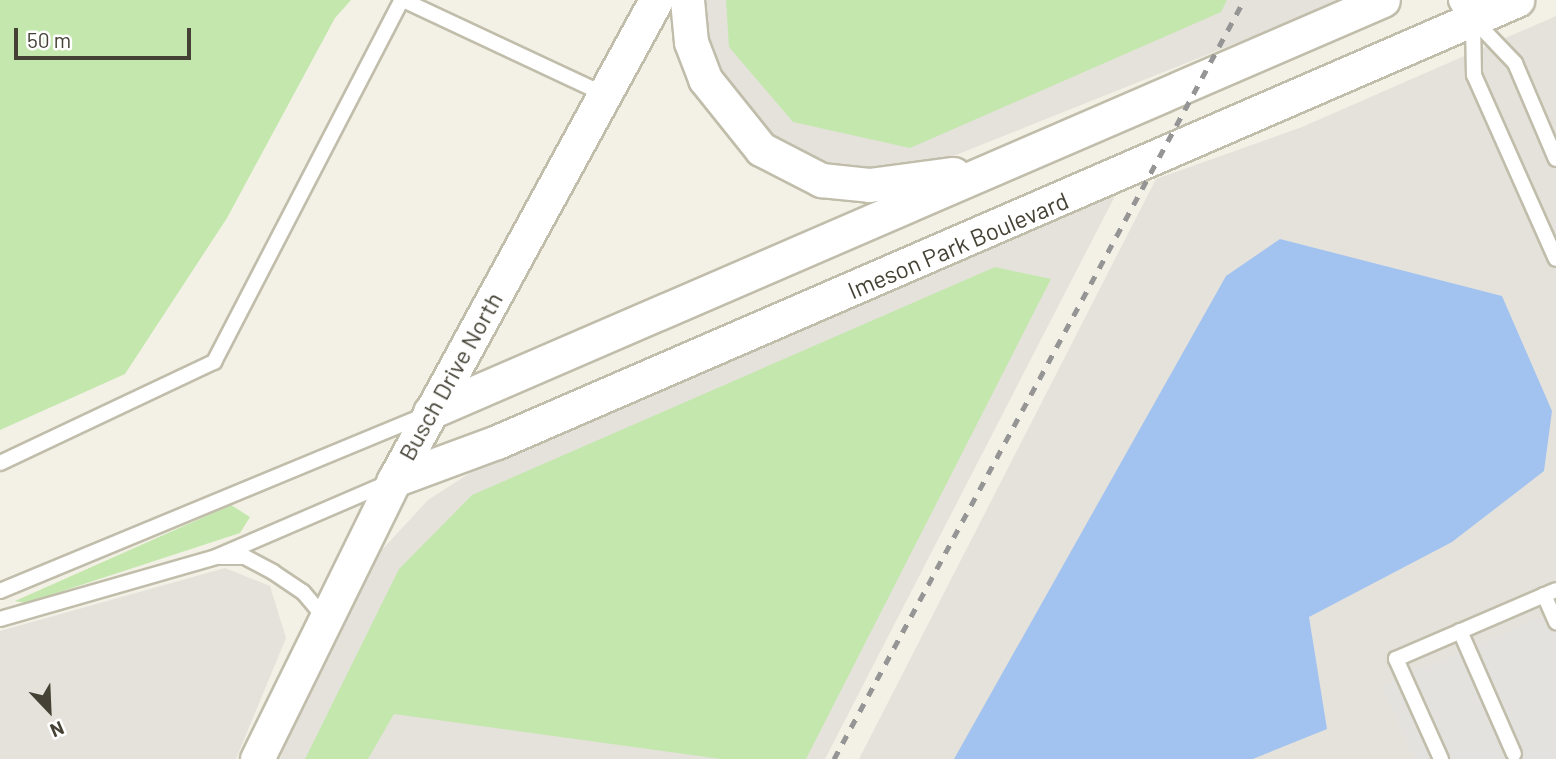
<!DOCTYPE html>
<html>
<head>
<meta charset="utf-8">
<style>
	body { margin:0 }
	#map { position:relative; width:1556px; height:759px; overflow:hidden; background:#f3f1e6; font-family:Barlow,sans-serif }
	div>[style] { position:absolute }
	.industrial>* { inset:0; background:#e5e2db }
	.green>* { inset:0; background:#c4e7ae }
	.parking>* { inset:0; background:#e4e2de }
	.water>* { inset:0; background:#a2c3f0 }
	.roads { filter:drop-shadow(2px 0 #c1bdab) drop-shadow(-2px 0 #c1bdab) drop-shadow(0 2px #c1bdab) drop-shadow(0 -2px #c1bdab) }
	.service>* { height:14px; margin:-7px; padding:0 7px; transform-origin:7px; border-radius:7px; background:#fff }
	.minor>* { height:26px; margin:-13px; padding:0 13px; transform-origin:13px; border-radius:13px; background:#fff }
	.tertiary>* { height:33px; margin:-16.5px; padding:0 16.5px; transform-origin:16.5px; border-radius:16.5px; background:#fff }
	.rail>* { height:5px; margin-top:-2.5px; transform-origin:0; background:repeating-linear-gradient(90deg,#959595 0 9px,transparent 0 18px) }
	span { translate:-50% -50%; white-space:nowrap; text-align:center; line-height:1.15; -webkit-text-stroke:7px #fff; paint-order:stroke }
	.street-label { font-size:24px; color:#454235 }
	.north { position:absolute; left:14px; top:675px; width:70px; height:70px; -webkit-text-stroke:5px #fff; paint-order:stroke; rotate:157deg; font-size:19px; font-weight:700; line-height:28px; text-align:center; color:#454235 }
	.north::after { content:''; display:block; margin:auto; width:24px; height:32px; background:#454235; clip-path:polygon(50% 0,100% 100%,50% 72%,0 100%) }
	.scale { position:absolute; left:14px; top:28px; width:177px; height:32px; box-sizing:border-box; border:4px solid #454235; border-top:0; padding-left:9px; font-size:21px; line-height:24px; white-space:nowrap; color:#454235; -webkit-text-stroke:5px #fff; paint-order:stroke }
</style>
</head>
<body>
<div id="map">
	<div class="industrial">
		<div style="clip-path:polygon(704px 0,1344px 0,931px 165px,876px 174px,836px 169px,764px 134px,733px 98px,712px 56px)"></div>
		<div style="clip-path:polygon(1556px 16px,1556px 759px,859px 759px,1156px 179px,1302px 127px)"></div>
		<div style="clip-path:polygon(1117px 192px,825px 759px,280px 759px,302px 701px,380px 552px,428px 500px,479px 467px)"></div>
		<div style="clip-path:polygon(225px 568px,270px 586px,286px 638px,236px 759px,0 759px,0 631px)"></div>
	</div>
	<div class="green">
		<div style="clip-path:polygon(0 0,351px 0,335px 18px,227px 218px,125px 374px,0 430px)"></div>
		<div style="clip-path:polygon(726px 0,1227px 0,1221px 12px,910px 148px,793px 122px,729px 47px)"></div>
		<div style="clip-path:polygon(995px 267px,1051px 279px,806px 759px,721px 759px,394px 714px,368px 759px,305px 759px,399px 569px,472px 495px)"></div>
		<div style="clip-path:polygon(231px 505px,250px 517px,240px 533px,26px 603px,15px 601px)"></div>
	</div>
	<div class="parking">
		<div style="clip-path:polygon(1556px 610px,1556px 759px,1414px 759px,1381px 686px)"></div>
	</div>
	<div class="water">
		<div style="clip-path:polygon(1280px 239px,1502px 296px,1552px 411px,1544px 471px,1452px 542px,1309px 617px,1327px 729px,1253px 759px,954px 759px,1226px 276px)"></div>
	</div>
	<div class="roads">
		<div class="service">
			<div style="left:403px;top:0;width:222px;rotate:25.1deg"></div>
			<div style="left:1473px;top:19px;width:61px;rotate:46.3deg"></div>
			<div style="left:1515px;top:63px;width:104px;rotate:66.9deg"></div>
			<div style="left:1473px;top:20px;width:55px;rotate:89deg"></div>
			<div style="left:1474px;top:75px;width:201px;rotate:66deg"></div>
			<div style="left:0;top:463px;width:237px;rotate:-25.3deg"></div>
			<div style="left:214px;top:362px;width:408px;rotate:-62.6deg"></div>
			<div style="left:221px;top:557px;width:24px"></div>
			<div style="left:245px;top:557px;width:32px;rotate:28deg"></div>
			<div style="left:273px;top:572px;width:36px;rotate:34deg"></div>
			<div style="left:303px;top:592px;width:33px;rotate:50deg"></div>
			<div style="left:0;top:591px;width:457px;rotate:-22.5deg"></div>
			<div style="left:1544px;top:595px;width:30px;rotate:66deg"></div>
			<div style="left:0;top:619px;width:225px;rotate:-16deg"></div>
			<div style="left:216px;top:557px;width:187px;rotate:-23.3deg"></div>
			<div style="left:1460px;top:631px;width:134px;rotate:66.3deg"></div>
			<div style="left:1441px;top:759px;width:110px;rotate:-114.2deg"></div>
			<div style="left:1396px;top:659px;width:174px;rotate:-23.3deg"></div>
		</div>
		<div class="minor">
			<div style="left:1462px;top:0;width:22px;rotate:60deg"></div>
		</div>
		<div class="tertiary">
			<div style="left:687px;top:0;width:42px;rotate:84.6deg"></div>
			<div style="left:691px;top:42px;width:40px;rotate:69deg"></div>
			<div style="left:705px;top:79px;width:90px;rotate:51.3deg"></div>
			<div style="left:761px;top:149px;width:68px;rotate:27.3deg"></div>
			<div style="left:821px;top:180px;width:48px;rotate:5.9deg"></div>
			<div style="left:869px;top:185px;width:85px;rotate:-7.5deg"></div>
			<div style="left:430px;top:412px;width:1038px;rotate:-23.38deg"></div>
			<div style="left:394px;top:480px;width:110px;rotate:-20.3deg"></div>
			<div style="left:497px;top:442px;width:1112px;rotate:-23.43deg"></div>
			<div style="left:257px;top:759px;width:311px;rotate:-63.8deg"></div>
			<div style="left:394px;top:480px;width:547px;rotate:-61.37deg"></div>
		</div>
	</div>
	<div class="rail">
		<div style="left:834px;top:759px;width:863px;rotate:-61.62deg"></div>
	</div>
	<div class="street-label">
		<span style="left:958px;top:245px;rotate:-23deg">Imeson Park Boulevard</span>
		<span style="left:450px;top:376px;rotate:-61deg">Busch Drive North</span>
	</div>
	<div class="north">N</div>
	<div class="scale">50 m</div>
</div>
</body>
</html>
